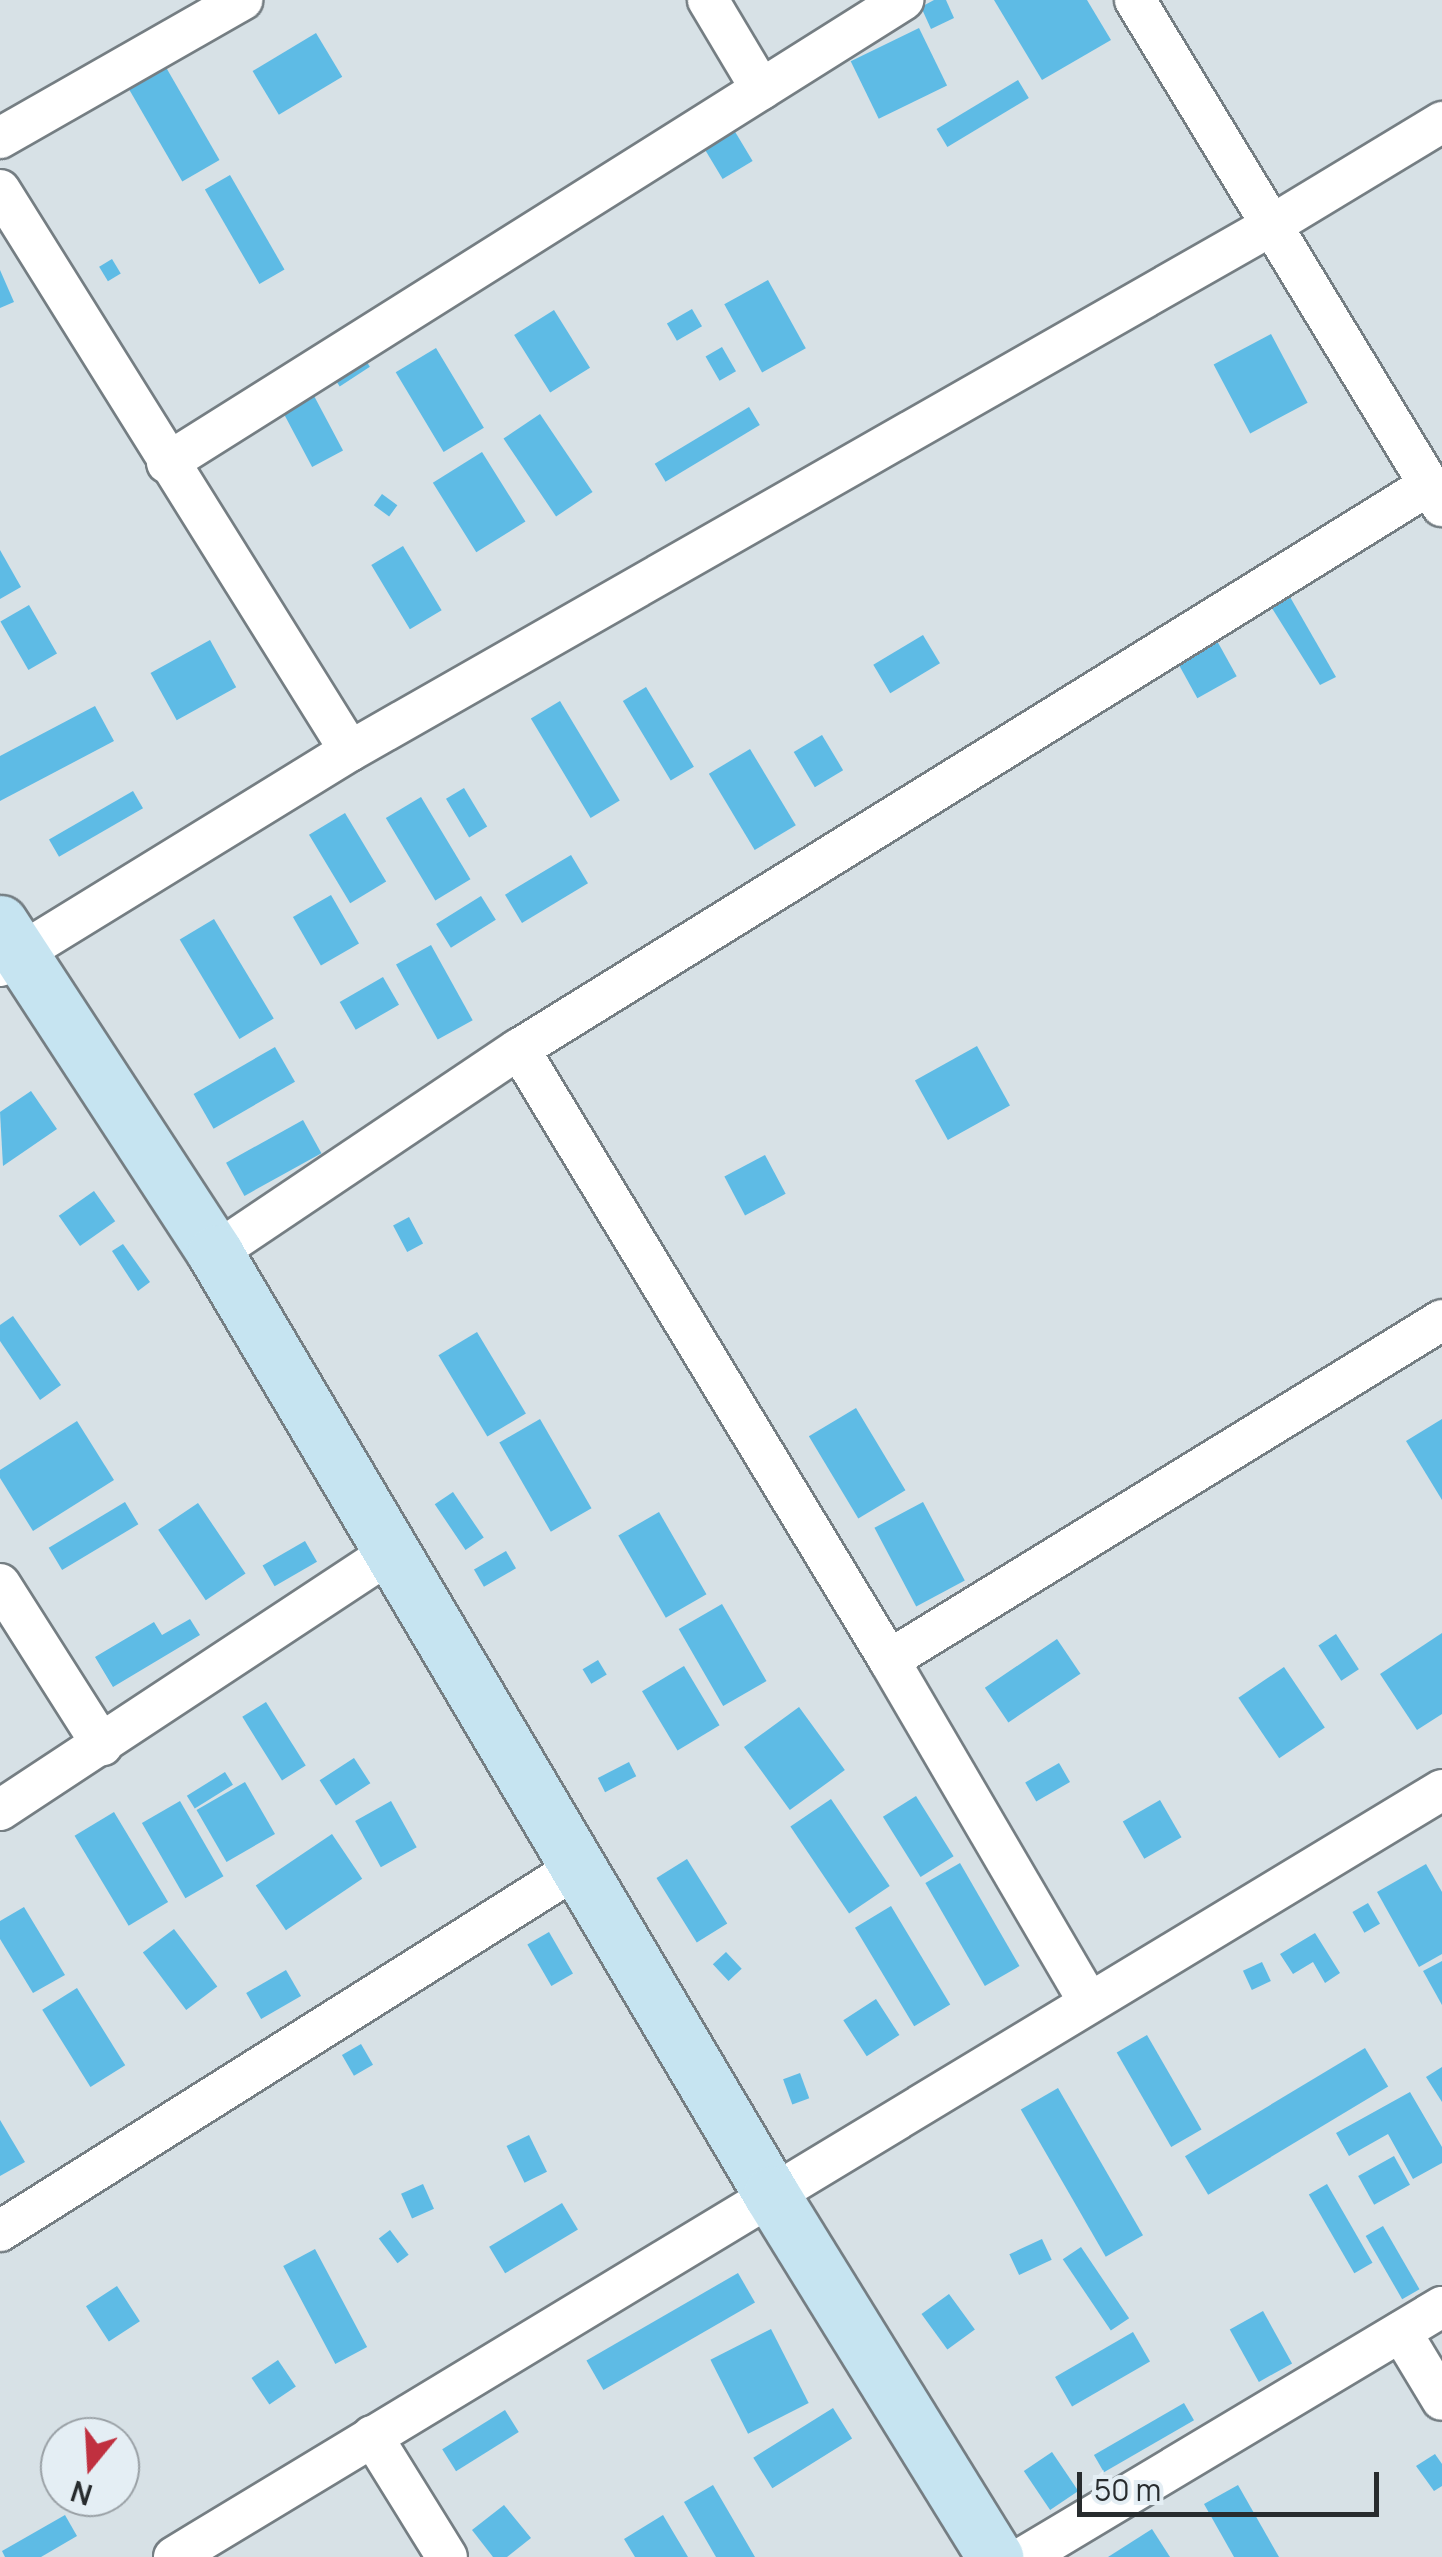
<!DOCTYPE html>
<html>
<head>
<meta charset="utf-8">
<style>
	body { margin:0 }
	#map { position:relative; width:1442px; height:2557px; overflow:hidden; background:#d7e1e6; font-family:Manrope,sans-serif }
	div>[style] { position:absolute }
	.building>* { inset:0; background:#5ebbe5; transform-origin:0 0 }
	.roads { filter:drop-shadow(2px 0 #757e83) drop-shadow(-2px 0 #757e83) drop-shadow(0 2px #757e83) drop-shadow(0 -2px #757e83) }
	.street>* { height:40px; margin:-20px; padding:0 20px; transform-origin:20px; border-radius:20px; background:#fff }
	.secondary>* { height:55px; margin:-27.5px; padding:0 27.5px; transform-origin:27.5px; border-radius:27.5px; background:#c6e4f1 }
	span { translate:-50% -50%; white-space:nowrap; text-align:center; line-height:1.15; -webkit-text-stroke:8px #e4eef4; paint-order:stroke }
	.north { position:absolute; left:40px; top:2417px; width:100px; height:100px; box-sizing:border-box; background:#e4eef4; border:2px solid #99a0a5; border-radius:50%; rotate:198deg; font-size:28px; font-weight:700; line-height:40px; text-align:center; color:#282c2e }
	.north::after { content:''; display:block; margin:auto; width:35px; height:45px; background:#c0303f; clip-path:polygon(50% 0,100% 100%,50% 72%,0 100%) }
	.scale { position:absolute; left:1077px; top:2472px; width:302px; height:45px; box-sizing:border-box; border:5px solid #282c2e; border-top:0; padding-left:12px; font-size:30px; line-height:35px; white-space:nowrap; color:#282c2e; -webkit-text-stroke:8px #e4eef4; paint-order:stroke }
</style>
</head>
<body>
<div id="map">
	<div class="building">
		<div style="clip-path:polygon(934px 0,946px 0,954px 18px,931px 29px,921px 7px)"></div>
		<div style="clip-path:polygon(994px 0,1087px 0,1111px 40px,1042px 80px)"></div>
		<div style="left:919px;top:28px;width:64px;height:76px;rotate:64deg"></div>
		<div style="left:316px;top:33px;width:51px;height:74px;rotate:59deg"></div>
		<div style="left:156px;top:50px;width:127px;height:43px;rotate:60deg"></div>
		<div style="left:1018px;top:80px;width:21px;height:95px;rotate:59deg"></div>
		<div style="left:731px;top:125px;width:42px;height:35px;rotate:59deg"></div>
		<div style="left:230px;top:175px;width:109px;height:29px;rotate:60deg"></div>
		<div style="left:112px;top:259px;width:17px;height:15px;rotate:59deg"></div>
		<div style="clip-path:polygon(0 270px,14px 302px,0 308px)"></div>
		<div style="left:768px;top:280px;width:78px;height:50px;rotate:61deg"></div>
		<div style="left:692px;top:309px;width:20px;height:29px;rotate:60deg"></div>
		<div style="left:554px;top:310px;width:68px;height:47px;rotate:58deg"></div>
		<div style="left:1271px;top:334px;width:78px;height:65px;rotate:62deg"></div>
		<div style="left:722px;top:347px;width:28px;height:19px;rotate:60deg"></div>
		<div style="left:436px;top:348px;width:93px;height:47px;rotate:59deg"></div>
		<div style="left:359px;top:350px;width:20px;height:36px;rotate:57deg"></div>
		<div style="left:313px;top:394px;width:64px;height:35px;rotate:62deg"></div>
		<div style="left:749px;top:407px;width:21px;height:110px;rotate:59deg"></div>
		<div style="left:540px;top:414px;width:94px;height:44px;rotate:56deg"></div>
		<div style="left:482px;top:452px;width:82px;height:58px;rotate:58deg"></div>
		<div style="left:382px;top:494px;width:19px;height:14px;rotate:36deg"></div>
		<div style="left:403px;top:546px;width:75px;height:37px;rotate:59deg"></div>
		<div style="clip-path:polygon(0 550px,21px 587px,0 599px)"></div>
		<div style="clip-path:polygon(1278px 576px,1336px 677px,1320px 685px,1260px 589px)"></div>
		<div style="left:29px;top:605px;width:56px;height:33px;rotate:60deg"></div>
		<div style="left:1211px;top:630px;width:53px;height:45px;rotate:61deg"></div>
		<div style="left:923px;top:635px;width:33px;height:58px;rotate:59deg"></div>
		<div style="left:210px;top:640px;width:54px;height:68px;rotate:61deg"></div>
		<div style="left:646px;top:687px;width:93px;height:27px;rotate:59deg"></div>
		<div style="left:560px;top:701px;width:116px;height:34px;rotate:59deg"></div>
		<div style="clip-path:polygon(95px 706px,114px 741px,0 801px,0 756px)"></div>
		<div style="left:822px;top:735px;width:41px;height:33px;rotate:59deg"></div>
		<div style="left:750px;top:749px;width:89px;height:48px;rotate:59deg"></div>
		<div style="left:464px;top:788px;width:45px;height:21px;rotate:59deg"></div>
		<div style="left:133px;top:791px;width:20px;height:97px;rotate:60deg"></div>
		<div style="left:421px;top:797px;width:96px;height:41px;rotate:59deg"></div>
		<div style="left:345px;top:813px;width:80px;height:42px;rotate:59deg"></div>
		<div style="left:571px;top:855px;width:33px;height:77px;rotate:59deg"></div>
		<div style="left:331px;top:895px;width:56px;height:44px;rotate:60deg"></div>
		<div style="left:481px;top:896px;width:28px;height:53px;rotate:58deg"></div>
		<div style="left:214px;top:919px;width:116px;height:40px;rotate:59deg"></div>
		<div style="left:431px;top:945px;width:86px;height:40px;rotate:61deg"></div>
		<div style="left:383px;top:977px;width:32px;height:50px;rotate:60deg"></div>
		<div style="left:977px;top:1046px;width:68px;height:71px;rotate:61deg"></div>
		<div style="left:275px;top:1047px;width:40px;height:94px;rotate:60deg"></div>
		<div style="clip-path:polygon(31px 1091px,57px 1129px,3px 1166px,0 1112px)"></div>
		<div style="left:303px;top:1120px;width:38px;height:88px;rotate:61deg"></div>
		<div style="left:765px;top:1155px;width:44px;height:46px;rotate:62deg"></div>
		<div style="left:94px;top:1191px;width:37px;height:43px;rotate:55deg"></div>
		<div style="left:409px;top:1217px;width:30px;height:18px;rotate:62deg"></div>
		<div style="clip-path:polygon(123px 1244px,150px 1282px,138px 1291px,112px 1251px)"></div>
		<div style="clip-path:polygon(13px 1316px,61px 1385px,40px 1400px,0 1341px,0 1325px)"></div>
		<div style="left:477px;top:1332px;width:95px;height:45px;rotate:59deg"></div>
		<div style="left:856px;top:1408px;width:96px;height:55px;rotate:59deg"></div>
		<div style="left:540px;top:1419px;width:103px;height:47px;rotate:60deg"></div>
		<div style="clip-path:polygon(1442px 1419px,1442px 1500px,1406px 1441px)"></div>
		<div style="clip-path:polygon(77px 1421px,114px 1480px,33px 1531px,0 1478px,0 1470px)"></div>
		<div style="left:453px;top:1492px;width:55px;height:22px;rotate:56deg"></div>
		<div style="left:125px;top:1502px;width:26px;height:89px;rotate:59deg"></div>
		<div style="left:923px;top:1502px;width:89px;height:55px;rotate:62deg"></div>
		<div style="left:198px;top:1503px;width:85px;height:48px;rotate:56deg"></div>
		<div style="left:659px;top:1512px;width:95px;height:47px;rotate:60deg"></div>
		<div style="left:305px;top:1541px;width:24px;height:49px;rotate:60deg"></div>
		<div style="left:506px;top:1551px;width:20px;height:37px;rotate:60deg"></div>
		<div style="left:722px;top:1604px;width:89px;height:50px;rotate:60deg"></div>
		<div style="clip-path:polygon(190px 1619px,200px 1635px,113px 1687px,95px 1657px,154px 1622px,162px 1635px)"></div>
		<div style="clip-path:polygon(1442px 1633px,1442px 1714px,1417px 1730px,1380px 1674px)"></div>
		<div style="left:1336px;top:1634px;width:42px;height:21px;rotate:57deg"></div>
		<div style="left:1057px;top:1639px;width:42px;height:87px;rotate:56deg"></div>
		<div style="left:598px;top:1660px;width:17px;height:18px;rotate:59deg"></div>
		<div style="left:684px;top:1666px;width:69px;height:49px;rotate:59deg"></div>
		<div style="left:1284px;top:1667px;width:73px;height:55px;rotate:56deg"></div>
		<div style="left:266px;top:1702px;width:75px;height:28px;rotate:58deg"></div>
		<div style="left:799px;top:1707px;width:78px;height:68px;rotate:54deg"></div>
		<div style="left:354px;top:1758px;width:30px;height:41px;rotate:57deg"></div>
		<div style="left:629px;top:1762px;width:16px;height:35px;rotate:63deg"></div>
		<div style="left:1059px;top:1763px;width:22px;height:39px;rotate:60deg"></div>
		<div style="left:225px;top:1772px;width:15px;height:45px;rotate:58deg"></div>
		<div style="left:245px;top:1782px;width:60px;height:56px;rotate:60deg"></div>
		<div style="left:916px;top:1796px;width:71px;height:39px;rotate:58deg"></div>
		<div style="left:831px;top:1799px;width:105px;height:49px;rotate:56deg"></div>
		<div style="left:1160px;top:1800px;width:43px;height:43px;rotate:60deg"></div>
		<div style="left:180px;top:1801px;width:87px;height:44px;rotate:60deg"></div>
		<div style="left:391px;top:1801px;width:53px;height:41px;rotate:61deg"></div>
		<div style="left:114px;top:1812px;width:105px;height:46px;rotate:59deg"></div>
		<div style="left:332px;top:1834px;width:54px;height:92px;rotate:56deg"></div>
		<div style="left:687px;top:1859px;width:76px;height:36px;rotate:58deg"></div>
		<div style="left:960px;top:1863px;width:119px;height:40px;rotate:60deg"></div>
		<div style="clip-path:polygon(1426px 1864px,1442px 1892px,1442px 1954px,1419px 1967px,1377px 1892px)"></div>
		<div style="left:1368px;top:1903px;width:24px;height:18px;rotate:60deg"></div>
		<div style="left:891px;top:1906px;width:115px;height:42px;rotate:59deg"></div>
		<div style="clip-path:polygon(24px 1907px,65px 1975px,33px 1993px,0 1939px,0 1921px)"></div>
		<div style="left:174px;top:1929px;width:72px;height:39px;rotate:53deg"></div>
		<div style="left:549px;top:1932px;width:48px;height:25px;rotate:60deg"></div>
		<div style="clip-path:polygon(1315px 1933px,1340px 1973px,1325px 1983px,1313px 1962px,1293px 1974px,1280px 1954px)"></div>
		<div style="left:726px;top:1952px;width:23px;height:18px;rotate:47deg"></div>
		<div style="clip-path:polygon(1442px 1961px,1442px 2005px,1423px 1971px)"></div>
		<div style="left:1262px;top:1962px;width:21px;height:21px;rotate:65deg"></div>
		<div style="left:286px;top:1970px;width:30px;height:46px;rotate:60deg"></div>
		<div style="left:77px;top:1988px;width:91px;height:41px;rotate:58deg"></div>
		<div style="left:876px;top:1999px;width:43px;height:39px;rotate:57deg"></div>
		<div style="left:1147px;top:2035px;width:109px;height:35px;rotate:60deg"></div>
		<div style="left:361px;top:2044px;width:24px;height:22px;rotate:60deg"></div>
		<div style="left:1365px;top:2048px;width:45px;height:210px;rotate:59deg"></div>
		<div style="clip-path:polygon(1442px 2067px,1442px 2102px,1426px 2077px)"></div>
		<div style="left:800px;top:2073px;width:27px;height:18px;rotate:70deg"></div>
		<div style="left:1058px;top:2088px;width:170px;height:43px;rotate:60deg"></div>
		<div style="clip-path:polygon(1410px 2092px,1442px 2147px,1442px 2163px,1413px 2179px,1388px 2134px,1349px 2156px,1336px 2133px)"></div>
		<div style="clip-path:polygon(0 2120px,25px 2162px,0 2176px)"></div>
		<div style="left:529px;top:2135px;width:41px;height:25px;rotate:64deg"></div>
		<div style="left:1394px;top:2156px;width:33px;height:41px;rotate:61deg"></div>
		<div style="left:423px;top:2184px;width:27px;height:24px;rotate:66deg"></div>
		<div style="left:1327px;top:2184px;width:91px;height:21px;rotate:60deg"></div>
		<div style="left:562px;top:2203px;width:31px;height:85px;rotate:59deg"></div>
		<div style="left:1383px;top:2226px;width:73px;height:20px;rotate:60deg"></div>
		<div style="left:390px;top:2230px;width:31px;height:14px;rotate:53deg"></div>
		<div style="left:1042px;top:2239px;width:23px;height:36px;rotate:65deg"></div>
		<div style="left:1081px;top:2247px;width:86px;height:22px;rotate:56deg"></div>
		<div style="left:315px;top:2249px;width:111px;height:36px;rotate:62deg"></div>
		<div style="left:738px;top:2273px;width:34px;height:175px;rotate:60deg"></div>
		<div style="left:117px;top:2286px;width:42px;height:37px;rotate:57deg"></div>
		<div style="left:949px;top:2294px;width:44px;height:34px;rotate:54deg"></div>
		<div style="left:1263px;top:2311px;width:60px;height:38px;rotate:61deg"></div>
		<div style="left:771px;top:2329px;width:83px;height:68px;rotate:63deg"></div>
		<div style="left:1133px;top:2332px;width:34px;height:90px;rotate:60deg"></div>
		<div style="left:278px;top:2360px;width:32px;height:32px;rotate:56deg"></div>
		<div style="left:1184px;top:2403px;width:20px;height:104px;rotate:60deg"></div>
		<div style="left:833px;top:2408px;width:36px;height:94px;rotate:58deg"></div>
		<div style="left:505px;top:2410px;width:26px;height:74px;rotate:58deg"></div>
		<div style="left:1052px;top:2452px;width:47px;height:34px;rotate:56deg"></div>
		<div style="clip-path:polygon(1435px 2454px,1442px 2464px,1442px 2486px,1434px 2491px,1416px 2466px)"></div>
		<div style="clip-path:polygon(713px 2485px,755px 2557px,716px 2557px,684px 2502px)"></div>
		<div style="clip-path:polygon(1238px 2485px,1279px 2557px,1234px 2557px,1204px 2504px)"></div>
		<div style="clip-path:polygon(504px 2505px,531px 2538px,507px 2557px,493px 2557px,472px 2530px)"></div>
		<div style="clip-path:polygon(65px 2515px,77px 2536px,41px 2557px,5px 2557px,2px 2551px)"></div>
		<div style="clip-path:polygon(663px 2515px,688px 2557px,635px 2557px,624px 2539px)"></div>
		<div style="clip-path:polygon(1152px 2529px,1170px 2557px,1108px 2557px)"></div>
	</div>
	<div class="roads">
		<div class="street">
			<div style="left:708px;top:0;width:104px;rotate:59.2deg"></div>
			<div style="left:1135px;top:0;width:592px;rotate:58.75deg"></div>
			<div style="left:0;top:138px;width:279px;rotate:-29.7deg"></div>
			<div style="left:0;top:190px;width:661px;rotate:58.04deg"></div>
			<div style="left:167px;top:463px;width:870px;rotate:-32.17deg"></div>
			<div style="left:0;top:966px;width:411px;rotate:-31.6deg"></div>
			<div style="left:350px;top:751px;width:1061px;rotate:-29.7deg"></div>
			<div style="left:1272px;top:225px;width:199px;rotate:-31.2deg"></div>
			<div style="left:519px;top:1049px;width:714px;rotate:58.8deg"></div>
			<div style="left:889px;top:1660px;width:395px;rotate:59.7deg"></div>
			<div style="left:215px;top:1253px;width:366px;rotate:-33.9deg"></div>
			<div style="left:519px;top:1049px;width:1071px;rotate:-31.79deg"></div>
			<div style="left:0;top:1584px;width:191px;rotate:57.6deg"></div>
			<div style="left:889px;top:1660px;width:649px;rotate:-31.58deg"></div>
			<div style="left:0;top:1810px;width:465px;rotate:-33.4deg"></div>
			<div style="left:0;top:2231px;width:683px;rotate:-32.2deg"></div>
			<div style="left:1401px;top:2332px;width:79px;rotate:58.9deg"></div>
			<div style="left:372px;top:2436px;width:142px;rotate:58.2deg"></div>
			<div style="left:174px;top:2557px;width:1482px;rotate:-31.17deg"></div>
			<div style="left:1024px;top:2557px;width:487px;rotate:-30.9deg"></div>
		</div>
		<div class="secondary">
			<div style="left:0;top:923px;width:394px;rotate:56.9deg"></div>
			<div style="left:215px;top:1253px;width:1093px;rotate:59.42deg"></div>
			<div style="left:771px;top:2194px;width:427px;rotate:58.3deg"></div>
		</div>
	</div>
	<div class="north">N</div>
	<div class="scale">50 m</div>
</div>
</body>
</html>
